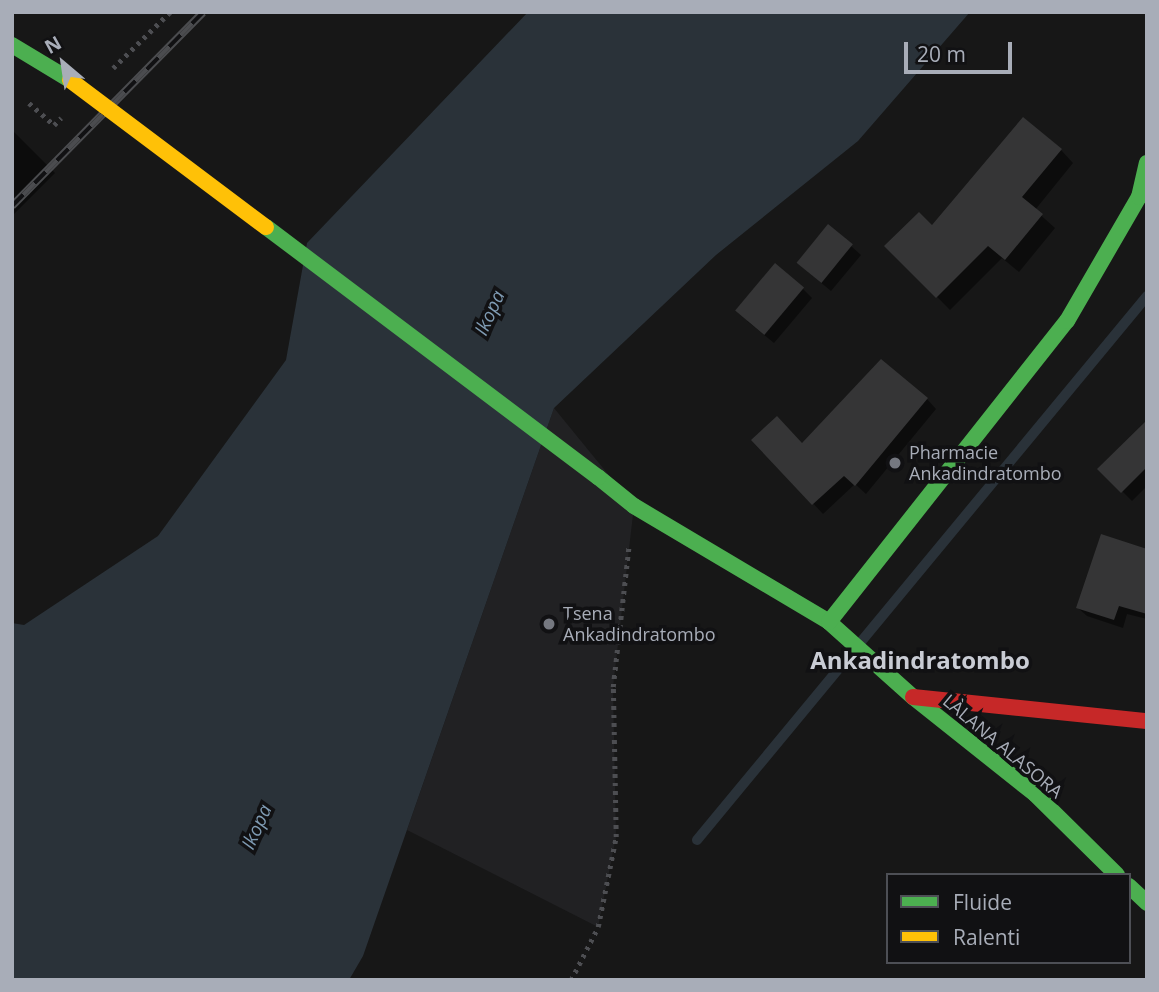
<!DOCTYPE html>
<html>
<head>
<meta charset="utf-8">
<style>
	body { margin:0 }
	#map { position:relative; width:1159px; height:992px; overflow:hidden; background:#171717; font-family:"Open Sans",sans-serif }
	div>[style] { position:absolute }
	.built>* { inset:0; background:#212123 }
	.water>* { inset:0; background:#2a3239 }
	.shadow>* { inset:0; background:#0007 }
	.stream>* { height:10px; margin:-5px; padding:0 5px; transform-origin:5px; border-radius:5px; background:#2a3239 }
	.building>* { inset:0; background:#353536; transform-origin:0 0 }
	.path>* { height:4.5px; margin-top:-2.25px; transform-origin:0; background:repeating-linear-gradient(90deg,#4d4e52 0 3.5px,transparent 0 8.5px) }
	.fast>* { height:16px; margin:-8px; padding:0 8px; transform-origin:8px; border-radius:8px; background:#4caf50 }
	.jam>* { height:16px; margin:-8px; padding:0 8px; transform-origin:8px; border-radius:8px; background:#c62828 }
	.rail>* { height:8px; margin-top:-4px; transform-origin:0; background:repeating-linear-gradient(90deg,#111113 0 16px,#4b4c4f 0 32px); box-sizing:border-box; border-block:2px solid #4b4c4f }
	.fast-bridge>* { height:16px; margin:-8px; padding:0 8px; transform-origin:8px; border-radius:8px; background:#4caf50 }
	.slow-bridge>* { height:16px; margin:-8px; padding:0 8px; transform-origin:8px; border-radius:8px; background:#ffc107 }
	.dots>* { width:19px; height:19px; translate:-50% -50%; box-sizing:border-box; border:4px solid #111113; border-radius:50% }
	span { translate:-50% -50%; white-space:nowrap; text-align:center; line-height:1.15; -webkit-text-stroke:7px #111113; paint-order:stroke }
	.poi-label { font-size:18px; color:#a8adb8 }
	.left { translate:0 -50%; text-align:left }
	.street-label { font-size:18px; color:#a8adb8 }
	.water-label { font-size:19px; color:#7f9bb3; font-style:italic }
	.district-label { font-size:24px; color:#c9ccd4; font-weight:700 }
	.frame { position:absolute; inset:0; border:14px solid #a8adb8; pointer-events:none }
	.legend { position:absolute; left:886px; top:873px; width:245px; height:91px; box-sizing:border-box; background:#111113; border:2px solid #4d4f55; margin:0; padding:9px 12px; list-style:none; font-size:21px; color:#a8adb8 }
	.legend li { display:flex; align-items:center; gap:14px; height:35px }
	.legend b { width:35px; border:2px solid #4d4f55 }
	.north { position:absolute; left:28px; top:28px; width:70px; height:70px; -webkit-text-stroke:5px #111113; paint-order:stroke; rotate:331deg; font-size:19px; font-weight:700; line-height:28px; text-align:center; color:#a8adb8 }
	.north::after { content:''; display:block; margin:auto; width:24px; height:32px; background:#a8adb8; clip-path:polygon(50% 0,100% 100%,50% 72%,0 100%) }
	.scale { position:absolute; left:904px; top:42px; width:108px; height:32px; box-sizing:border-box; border:4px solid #a8adb8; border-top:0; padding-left:9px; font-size:21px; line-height:24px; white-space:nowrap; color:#a8adb8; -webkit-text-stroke:5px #111113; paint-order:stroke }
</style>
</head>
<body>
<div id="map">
	<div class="built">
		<div style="clip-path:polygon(554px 408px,634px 506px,613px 687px,616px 837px,598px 927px,407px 830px)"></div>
	</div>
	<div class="water">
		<div style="clip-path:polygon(528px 12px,970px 12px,858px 141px,716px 255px,554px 408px,363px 956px,349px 980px,12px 980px,12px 623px,24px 625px,158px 536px,286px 360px,307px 243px)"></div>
	</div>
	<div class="shadow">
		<div style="clip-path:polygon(12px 130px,55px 173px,12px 216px)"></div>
		<div style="clip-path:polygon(1061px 150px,1073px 163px,1035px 210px,1055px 228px,1019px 272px,1002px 258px,950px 310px,887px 246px,932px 228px)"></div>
		<div style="clip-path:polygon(851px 246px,861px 255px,831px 291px,808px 272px)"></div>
		<div style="clip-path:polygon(802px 288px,812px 298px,774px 343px,747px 321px)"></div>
		<div style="clip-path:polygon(927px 399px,936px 409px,866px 494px,855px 484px,823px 514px,754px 440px,803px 445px)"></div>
		<div style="clip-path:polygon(1147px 432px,1147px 486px,1132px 501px,1100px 469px)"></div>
		<div style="clip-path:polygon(1147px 551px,1147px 619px,1127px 614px,1123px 628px,1087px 616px,1078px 608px)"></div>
	</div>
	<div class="stream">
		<div style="left:697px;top:840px;width:706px;rotate:-50.4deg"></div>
	</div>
	<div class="building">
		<div style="clip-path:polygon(1023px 117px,1062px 149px,1022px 197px,1043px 214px,1005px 260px,988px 246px,936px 298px,884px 246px,919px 212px,932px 225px)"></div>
		<div style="left:828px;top:224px;width:32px;height:50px;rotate:39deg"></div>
		<div style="left:775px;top:263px;width:38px;height:62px;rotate:40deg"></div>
		<div style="clip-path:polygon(881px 359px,928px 398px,855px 486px,844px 476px,812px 505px,751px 440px,777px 416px,802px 443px)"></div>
		<div style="clip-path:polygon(1147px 420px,1147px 467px,1121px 493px,1097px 469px)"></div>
		<div style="clip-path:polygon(1101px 534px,1147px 549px,1147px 614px,1119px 606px,1114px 620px,1076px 608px)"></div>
	</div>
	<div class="path">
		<div style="left:113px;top:68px;width:80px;rotate:-44.5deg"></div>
		<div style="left:29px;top:103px;width:33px;rotate:41deg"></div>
		<div style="left:54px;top:125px;width:10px;rotate:-45deg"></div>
		<div style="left:571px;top:980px;width:59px;rotate:-63deg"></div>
		<div style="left:598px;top:927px;width:92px;rotate:-78.7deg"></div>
		<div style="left:616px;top:837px;width:150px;rotate:-91.1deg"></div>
		<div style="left:613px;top:687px;width:143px;rotate:-83.6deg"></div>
	</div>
	<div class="fast">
		<div style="left:12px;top:45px;width:68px;rotate:31.1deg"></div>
		<div style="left:598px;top:477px;width:46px;rotate:38.9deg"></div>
		<div style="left:634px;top:506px;width:227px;rotate:30.7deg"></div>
		<div style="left:829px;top:622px;width:113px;rotate:41.8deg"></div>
		<div style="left:913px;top:697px;width:156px;rotate:38.5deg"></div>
		<div style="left:1035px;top:794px;width:115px;rotate:44.6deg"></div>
		<div style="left:829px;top:622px;width:384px;rotate:-51.7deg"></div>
		<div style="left:1067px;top:321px;width:143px;rotate:-59.9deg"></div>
		<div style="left:1139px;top:197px;width:35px;rotate:-77deg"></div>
		<div style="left:1129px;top:886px;width:25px;rotate:43deg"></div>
	</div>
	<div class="jam">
		<div style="left:913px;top:697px;width:235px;rotate:5.9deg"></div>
	</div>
	<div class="rail">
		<div style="left:12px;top:206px;width:272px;rotate:-45.4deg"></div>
	</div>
	<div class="fast-bridge">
		<div style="left:266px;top:227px;width:416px;rotate:37deg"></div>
	</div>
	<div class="slow-bridge">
		<div style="left:70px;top:80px;width:245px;rotate:36.9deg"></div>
	</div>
	<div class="dots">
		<div style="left:895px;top:463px;background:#757880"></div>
		<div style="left:549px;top:624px;background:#757880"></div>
	</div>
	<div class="poi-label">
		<span class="left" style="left:909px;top:463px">Pharmacie<br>Ankadindratombo</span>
		<span class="left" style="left:563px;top:624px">Tsena<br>Ankadindratombo</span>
	</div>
	<div class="street-label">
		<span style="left:1003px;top:746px;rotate:40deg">LÀLANA ALASORA</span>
	</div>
	<div class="water-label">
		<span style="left:490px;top:313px;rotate:-66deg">Ikopa</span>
		<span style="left:257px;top:827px;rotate:-66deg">Ikopa</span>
	</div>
	<div class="district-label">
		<span style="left:920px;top:660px">Ankadindratombo</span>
	</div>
	<div class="frame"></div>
	<ul class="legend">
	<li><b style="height:9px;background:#4caf50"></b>Fluide</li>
	<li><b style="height:9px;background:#ffc107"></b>Ralenti</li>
	</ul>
	<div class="north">N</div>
	<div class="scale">20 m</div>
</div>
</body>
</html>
